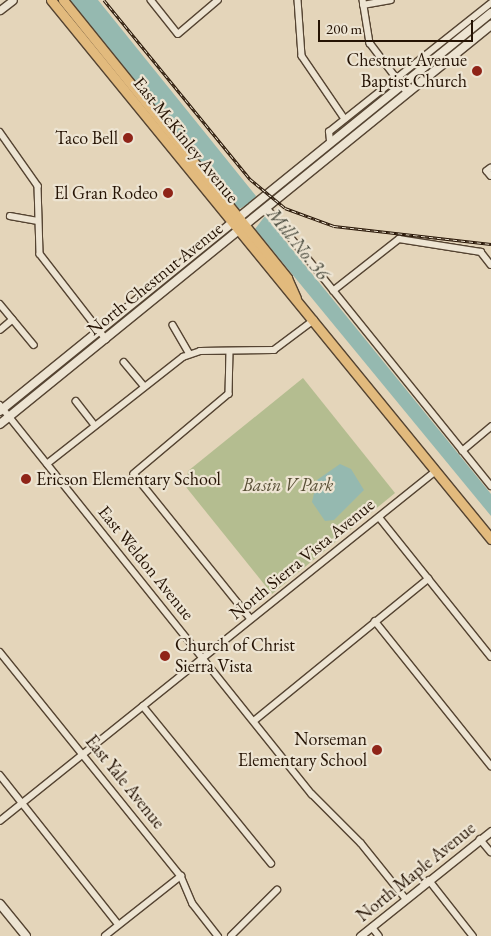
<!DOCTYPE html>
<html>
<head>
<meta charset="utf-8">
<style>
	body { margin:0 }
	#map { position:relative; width:491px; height:936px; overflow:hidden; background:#e4d5ba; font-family:"EB Garamond",serif }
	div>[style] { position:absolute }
	.green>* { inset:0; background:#b4bd90 }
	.water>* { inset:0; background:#95b9b0 }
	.roads { filter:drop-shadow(1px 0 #554432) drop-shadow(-1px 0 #554432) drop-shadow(0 1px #554432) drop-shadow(0 -1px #554432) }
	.minor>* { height:5.5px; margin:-2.75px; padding:0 2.75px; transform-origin:2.75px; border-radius:2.75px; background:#ede4d2 }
	.tertiary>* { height:7px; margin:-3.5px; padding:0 3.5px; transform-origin:3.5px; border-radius:3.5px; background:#ede4d2 }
	.secondary>* { height:8px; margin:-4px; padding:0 4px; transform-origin:4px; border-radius:4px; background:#ede4d2 }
	.primary>* { height:9px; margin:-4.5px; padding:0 4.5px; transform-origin:4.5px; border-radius:4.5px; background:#e2ba7d }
	.rail>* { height:3px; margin-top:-1.5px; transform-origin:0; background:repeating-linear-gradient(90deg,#ede4d2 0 4px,#251304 0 8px); box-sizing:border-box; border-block:1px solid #251304 }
	.dots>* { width:14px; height:14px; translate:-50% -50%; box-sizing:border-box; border:2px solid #ede4d2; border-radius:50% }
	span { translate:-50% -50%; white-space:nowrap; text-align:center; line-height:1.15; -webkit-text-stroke:4.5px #ede4d2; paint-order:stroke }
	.poi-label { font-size:18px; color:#251304 }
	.right { translate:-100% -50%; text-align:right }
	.left { translate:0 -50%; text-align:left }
	.street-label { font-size:18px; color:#251304 }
	.park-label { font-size:18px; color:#574e35; font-style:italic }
	.water-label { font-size:19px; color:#4c4d40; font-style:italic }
	.scale { position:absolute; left:318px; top:20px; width:155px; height:22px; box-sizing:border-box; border:2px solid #251304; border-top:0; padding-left:6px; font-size:15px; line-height:18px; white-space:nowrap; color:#251304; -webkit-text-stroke:4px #ede4d2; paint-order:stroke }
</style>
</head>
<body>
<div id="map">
	<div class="green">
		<div style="clip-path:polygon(303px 378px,395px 493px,272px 594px,186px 487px,188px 471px)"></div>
	</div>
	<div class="water">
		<div style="clip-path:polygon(70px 0,98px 0,256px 196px,253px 202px,239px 209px)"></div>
		<div style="clip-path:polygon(265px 216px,491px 494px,491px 516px,255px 229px)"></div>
		<div style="clip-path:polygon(340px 464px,351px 469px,364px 490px,334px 520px,325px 521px,312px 502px,317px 480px)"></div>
	</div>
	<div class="roads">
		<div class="minor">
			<div style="left:151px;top:0;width:43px;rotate:51.5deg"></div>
			<div style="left:178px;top:34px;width:52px;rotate:-40.4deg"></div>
			<div style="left:298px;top:0;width:56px;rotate:85.9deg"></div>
			<div style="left:302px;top:56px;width:76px;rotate:55.7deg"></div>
			<div style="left:363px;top:0;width:44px;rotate:80.8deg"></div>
			<div style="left:370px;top:43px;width:61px;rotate:52.9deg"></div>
			<div style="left:363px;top:5px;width:28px;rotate:-10deg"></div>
			<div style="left:0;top:132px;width:66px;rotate:54.9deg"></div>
			<div style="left:38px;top:186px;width:68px;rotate:88.3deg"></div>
			<div style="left:40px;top:254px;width:108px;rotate:52.2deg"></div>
			<div style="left:330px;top:141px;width:9px;rotate:-96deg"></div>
			<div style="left:329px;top:132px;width:207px;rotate:-38.5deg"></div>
			<div style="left:491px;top:168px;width:5px;rotate:143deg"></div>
			<div style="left:487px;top:171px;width:6px;rotate:51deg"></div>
			<div style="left:267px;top:208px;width:357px;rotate:51.1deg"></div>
			<div style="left:10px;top:216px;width:28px;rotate:10deg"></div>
			<div style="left:333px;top:291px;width:84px;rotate:-38.2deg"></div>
			<div style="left:399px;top:239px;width:83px;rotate:9deg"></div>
			<div style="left:481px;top:252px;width:16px;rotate:52deg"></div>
			<div style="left:0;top:304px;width:53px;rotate:50.3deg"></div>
			<div style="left:173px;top:325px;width:32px;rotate:60deg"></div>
			<div style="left:0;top:330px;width:16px;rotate:-40deg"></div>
			<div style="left:230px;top:351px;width:43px;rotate:91.3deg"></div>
			<div style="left:229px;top:394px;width:124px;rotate:139.9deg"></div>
			<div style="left:134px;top:474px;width:186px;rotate:51.1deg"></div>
			<div style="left:124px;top:362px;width:31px;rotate:50deg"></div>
			<div style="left:76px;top:401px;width:31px;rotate:52deg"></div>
			<div style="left:0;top:405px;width:499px;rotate:51.3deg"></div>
			<div style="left:312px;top:794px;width:69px;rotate:45deg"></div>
			<div style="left:361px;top:843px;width:72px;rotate:51.2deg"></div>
			<div style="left:462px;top:451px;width:38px;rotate:-40deg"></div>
			<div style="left:47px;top:464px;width:173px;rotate:-38.2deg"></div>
			<div style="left:183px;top:357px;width:18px;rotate:-19deg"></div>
			<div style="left:200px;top:351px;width:74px;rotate:-0.8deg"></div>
			<div style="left:274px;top:350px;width:50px;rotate:-36.9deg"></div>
			<div style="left:379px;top:517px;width:179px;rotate:51.3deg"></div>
			<div style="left:375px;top:621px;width:186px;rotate:51.3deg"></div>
			<div style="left:0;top:652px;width:288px;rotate:51.1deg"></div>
			<div style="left:181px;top:876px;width:30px;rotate:67deg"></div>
			<div style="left:193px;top:904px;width:41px;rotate:52deg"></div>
			<div style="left:143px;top:706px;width:203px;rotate:50.8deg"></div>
			<div style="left:254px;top:721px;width:225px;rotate:-39.2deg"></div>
			<div style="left:0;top:775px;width:191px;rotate:51.6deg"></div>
			<div style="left:0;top:821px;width:559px;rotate:-38.76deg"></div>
			<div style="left:480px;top:839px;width:17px;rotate:50deg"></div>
			<div style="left:429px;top:880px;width:71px;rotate:51.8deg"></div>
			<div style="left:372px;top:927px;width:11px;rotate:52deg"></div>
			<div style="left:105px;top:936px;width:97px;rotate:-38.3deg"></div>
			<div style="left:231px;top:936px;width:65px;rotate:-45deg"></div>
		</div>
		<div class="tertiary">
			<div style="left:0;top:10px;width:16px;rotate:-38deg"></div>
			<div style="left:360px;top:936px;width:168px;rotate:-38.7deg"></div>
		</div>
		<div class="secondary">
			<div style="left:0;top:411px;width:632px;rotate:-39.03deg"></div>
			<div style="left:0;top:424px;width:633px;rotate:-39.1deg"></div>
			<div style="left:0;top:904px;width:41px;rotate:50.9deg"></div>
		</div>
		<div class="primary">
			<div style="left:51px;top:0;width:696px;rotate:50.77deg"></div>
			<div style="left:63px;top:0;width:357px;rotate:51.1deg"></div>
			<div style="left:287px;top:278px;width:22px;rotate:66deg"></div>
		</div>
	</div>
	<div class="rail">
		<div style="left:104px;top:0;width:231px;rotate:50.8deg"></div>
		<div style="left:250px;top:179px;width:45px;rotate:39.6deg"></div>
		<div style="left:285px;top:208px;width:52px;rotate:20.2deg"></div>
		<div style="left:334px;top:226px;width:158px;rotate:6.5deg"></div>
	</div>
	<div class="dots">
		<div style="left:477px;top:71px;background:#8f2418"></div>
		<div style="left:128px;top:138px;background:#8f2418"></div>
		<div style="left:168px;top:193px;background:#8f2418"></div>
		<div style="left:26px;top:479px;background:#8f2418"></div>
		<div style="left:165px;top:656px;background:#8f2418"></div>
		<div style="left:377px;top:750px;background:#8f2418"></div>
	</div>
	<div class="poi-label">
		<span class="right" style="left:467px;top:71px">Chestnut Avenue<br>Baptist Church</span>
		<span class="right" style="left:118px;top:138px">Taco Bell</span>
		<span class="right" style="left:158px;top:193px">El Gran Rodeo</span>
		<span class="left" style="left:36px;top:479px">Ericson Elementary School</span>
		<span class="left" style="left:175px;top:656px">Church of Christ<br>Sierra Vista</span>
		<span class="right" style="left:367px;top:750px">Norseman<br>Elementary School</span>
	</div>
	<div class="street-label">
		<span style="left:186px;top:140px;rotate:51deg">East McKinley Avenue</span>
		<span style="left:155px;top:279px;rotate:-39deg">North Chestnut Avenue</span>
		<span style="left:302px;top:559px;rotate:-39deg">North Sierra Vista Avenue</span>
		<span style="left:146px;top:563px;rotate:51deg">East Weldon Avenue</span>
		<span style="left:125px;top:782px;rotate:51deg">East Yale Avenue</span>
		<span style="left:416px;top:872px;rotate:-39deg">North Maple Avenue</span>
	</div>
	<div class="park-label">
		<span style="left:288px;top:485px">Basin V Park</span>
	</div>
	<div class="water-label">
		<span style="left:298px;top:244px;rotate:51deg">Mill No. 36</span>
	</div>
	<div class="scale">200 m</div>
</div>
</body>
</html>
